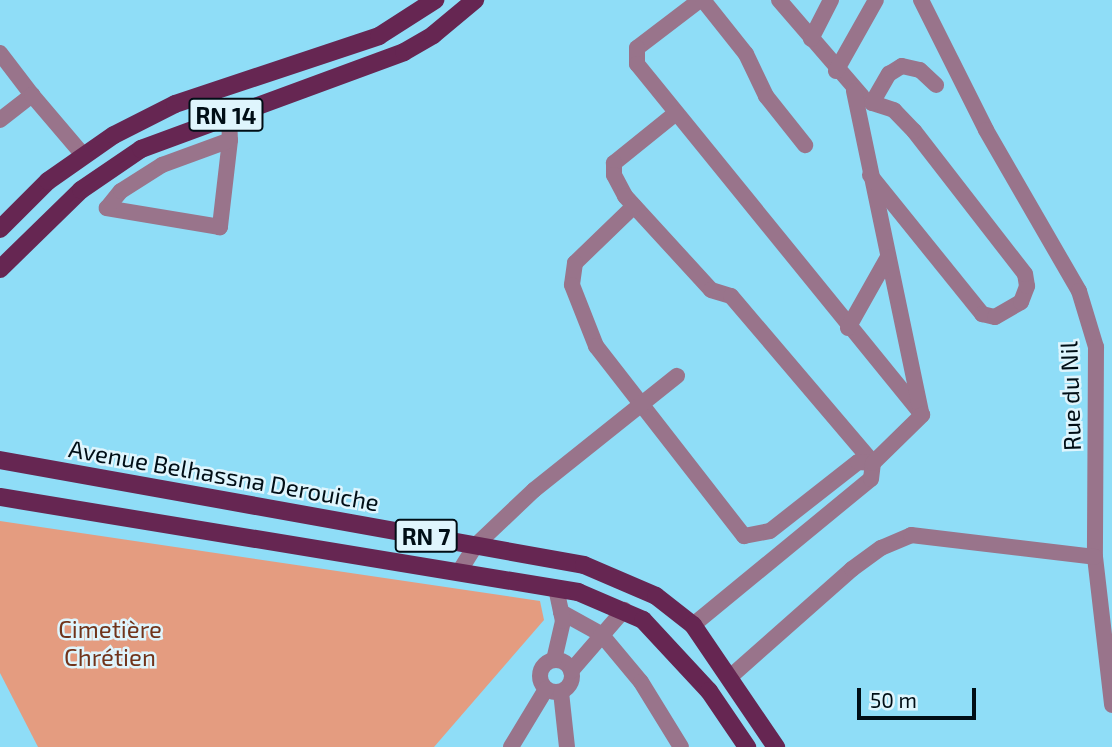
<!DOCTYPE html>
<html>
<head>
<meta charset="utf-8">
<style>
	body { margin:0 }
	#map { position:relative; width:1112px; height:747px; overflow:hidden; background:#8fddf7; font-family:"Exo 2",sans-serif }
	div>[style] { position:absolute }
	.green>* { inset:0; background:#e49c80 }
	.minor>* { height:16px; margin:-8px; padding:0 8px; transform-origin:8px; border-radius:8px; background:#99748b }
	.minor>.ring { margin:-8px; padding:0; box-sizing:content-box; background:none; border:16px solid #99748b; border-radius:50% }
	.major>* { height:18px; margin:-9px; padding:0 9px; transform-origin:9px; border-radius:9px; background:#662652 }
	span { translate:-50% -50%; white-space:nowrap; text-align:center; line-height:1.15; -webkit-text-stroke:5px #dff5fd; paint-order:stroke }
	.shield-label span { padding:2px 5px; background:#dff5fd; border:2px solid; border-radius:5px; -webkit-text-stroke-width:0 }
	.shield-label { font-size:23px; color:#000e16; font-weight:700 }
	.street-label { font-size:24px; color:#000e16 }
	.park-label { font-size:24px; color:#71341b }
	.scale { position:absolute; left:857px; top:688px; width:119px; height:32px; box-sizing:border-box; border:4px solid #000e16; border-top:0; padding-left:9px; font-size:21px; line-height:24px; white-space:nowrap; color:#000e16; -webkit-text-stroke:5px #dff5fd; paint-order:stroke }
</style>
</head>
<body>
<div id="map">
	<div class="green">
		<div style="clip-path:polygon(0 521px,540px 601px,544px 620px,434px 747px,38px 747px,0 673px)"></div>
	</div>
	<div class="minor">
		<div style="left:700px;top:0;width:79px;rotate:142.7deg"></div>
		<div style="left:637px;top:48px;width:16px;rotate:90deg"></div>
		<div style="left:637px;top:64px;width:452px;rotate:50.9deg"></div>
		<div style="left:703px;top:0;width:69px;rotate:51.5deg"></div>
		<div style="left:746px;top:54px;width:47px;rotate:64.5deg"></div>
		<div style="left:766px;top:96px;width:63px;rotate:51.5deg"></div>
		<div style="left:779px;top:0;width:127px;rotate:49.2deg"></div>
		<div style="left:921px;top:0;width:145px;rotate:63.4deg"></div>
		<div style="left:986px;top:130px;width:186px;rotate:60deg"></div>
		<div style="left:1079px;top:291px;width:59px;rotate:73.1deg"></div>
		<div style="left:1096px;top:347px;width:210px;rotate:90.3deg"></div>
		<div style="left:1095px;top:557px;width:149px;rotate:83.4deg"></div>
		<div style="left:811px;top:39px;width:44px;rotate:-62.9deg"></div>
		<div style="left:0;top:53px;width:53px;rotate:52.7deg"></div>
		<div style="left:836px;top:71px;width:81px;rotate:-60.6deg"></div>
		<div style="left:854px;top:91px;width:329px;rotate:78.2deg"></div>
		<div style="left:676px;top:113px;width:80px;rotate:141.1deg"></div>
		<div style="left:614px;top:163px;width:12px;rotate:90deg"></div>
		<div style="left:614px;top:175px;width:24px;rotate:62deg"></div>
		<div style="left:625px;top:196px;width:127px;rotate:47.5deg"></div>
		<div style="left:711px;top:290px;width:21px;rotate:17deg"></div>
		<div style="left:731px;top:296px;width:219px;rotate:49.6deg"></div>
		<div style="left:229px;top:114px;width:26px;rotate:88deg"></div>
		<div style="left:230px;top:140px;width:88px;rotate:96.6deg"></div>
		<div style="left:220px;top:227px;width:115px;rotate:-170.5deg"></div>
		<div style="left:107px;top:208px;width:22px;rotate:-51deg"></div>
		<div style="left:121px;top:191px;width:49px;rotate:-32.4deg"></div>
		<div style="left:162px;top:165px;width:72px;rotate:-20.2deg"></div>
		<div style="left:0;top:120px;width:41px;rotate:-38deg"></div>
		<div style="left:32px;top:95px;width:80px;rotate:49.6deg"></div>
		<div style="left:870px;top:175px;width:179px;rotate:51.1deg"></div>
		<div style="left:982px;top:314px;width:13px;rotate:13deg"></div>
		<div style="left:995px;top:317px;width:30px;rotate:-30deg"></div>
		<div style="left:1021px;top:302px;width:17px;rotate:-69deg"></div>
		<div style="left:1027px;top:286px;width:12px;rotate:-99deg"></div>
		<div style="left:1025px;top:274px;width:181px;rotate:-127.8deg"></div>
		<div style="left:914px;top:131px;width:29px;rotate:-134deg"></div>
		<div style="left:894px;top:110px;width:23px;rotate:-162deg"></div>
		<div style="left:872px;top:103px;width:34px;rotate:-60deg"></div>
		<div style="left:889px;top:74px;width:15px;rotate:-32deg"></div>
		<div style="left:902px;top:66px;width:18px;rotate:13deg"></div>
		<div style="left:920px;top:70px;width:22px;rotate:43deg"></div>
		<div style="left:634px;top:206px;width:82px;rotate:136deg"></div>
		<div style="left:575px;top:263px;width:22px;rotate:98deg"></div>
		<div style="left:572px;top:285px;width:66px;rotate:68.5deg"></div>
		<div style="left:596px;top:346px;width:241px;rotate:52.1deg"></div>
		<div style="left:744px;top:536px;width:26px;rotate:-11deg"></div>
		<div style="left:770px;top:531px;width:112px;rotate:-38.1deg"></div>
		<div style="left:858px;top:462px;width:15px;rotate:4deg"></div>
		<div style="left:848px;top:328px;width:81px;rotate:-60.6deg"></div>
		<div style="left:459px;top:572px;width:32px;rotate:-58deg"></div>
		<div style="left:476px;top:545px;width:80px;rotate:-43.5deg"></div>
		<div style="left:534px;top:490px;width:183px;rotate:-38.6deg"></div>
		<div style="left:561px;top:612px;width:46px;rotate:28.8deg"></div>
		<div style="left:601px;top:634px;width:62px;rotate:50.2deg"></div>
		<div style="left:641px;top:682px;width:76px;rotate:58.4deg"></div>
		<div style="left:693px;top:625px;width:230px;rotate:-39.4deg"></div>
		<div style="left:871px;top:479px;width:16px;rotate:-83deg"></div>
		<div style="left:873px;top:463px;width:69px;rotate:-44.4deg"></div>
		<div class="ring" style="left:540px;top:660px;width:16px;height:16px"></div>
		<div style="left:554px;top:660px;width:40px;rotate:-77deg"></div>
		<div style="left:563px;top:621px;width:34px;rotate:-102deg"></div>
		<div style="left:571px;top:671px;width:81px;rotate:-49deg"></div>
		<div style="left:730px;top:677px;width:163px;rotate:-41.5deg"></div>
		<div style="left:852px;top:569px;width:36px;rotate:-36deg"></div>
		<div style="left:881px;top:548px;width:33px;rotate:-23deg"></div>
		<div style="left:911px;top:535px;width:185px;rotate:6.8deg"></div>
		<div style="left:561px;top:692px;width:55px;rotate:83.8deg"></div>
		<div style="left:511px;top:747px;width:68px;rotate:-58.9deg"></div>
	</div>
	<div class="major">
		<div style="left:0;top:229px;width:68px;rotate:-45deg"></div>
		<div style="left:48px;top:181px;width:80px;rotate:-34.9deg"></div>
		<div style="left:114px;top:135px;width:68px;rotate:-26.9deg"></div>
		<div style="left:175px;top:104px;width:215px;rotate:-18.4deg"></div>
		<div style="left:379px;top:36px;width:67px;rotate:-32.7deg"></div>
		<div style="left:0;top:269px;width:113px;rotate:-44.3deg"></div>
		<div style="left:81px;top:190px;width:73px;rotate:-34.3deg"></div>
		<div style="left:141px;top:149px;width:280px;rotate:-20.2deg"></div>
		<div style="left:404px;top:52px;width:34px;rotate:-30deg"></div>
		<div style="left:433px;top:35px;width:55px;rotate:-39.8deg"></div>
		<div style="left:0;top:460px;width:593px;rotate:10.19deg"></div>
		<div style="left:584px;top:565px;width:78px;rotate:23.3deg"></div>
		<div style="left:656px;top:596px;width:47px;rotate:38.1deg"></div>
		<div style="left:693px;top:625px;width:148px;rotate:55.8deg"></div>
		<div style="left:0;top:497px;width:586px;rotate:9.33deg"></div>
		<div style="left:578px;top:592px;width:71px;rotate:23.3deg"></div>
		<div style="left:643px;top:620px;width:97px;rotate:47.1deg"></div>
		<div style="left:709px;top:691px;width:68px;rotate:55.8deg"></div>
	</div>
	<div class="shield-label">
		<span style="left:226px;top:115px">RN 14</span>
		<span style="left:426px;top:536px">RN 7</span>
	</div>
	<div class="street-label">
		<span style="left:1070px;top:396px;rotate:-92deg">Rue du Nil</span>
		<span style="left:224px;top:475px;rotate:10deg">Avenue Belhassna Derouiche</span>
	</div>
	<div class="park-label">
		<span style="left:110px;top:643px">Cimetière<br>Chrétien</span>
	</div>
	<div class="scale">50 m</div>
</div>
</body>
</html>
